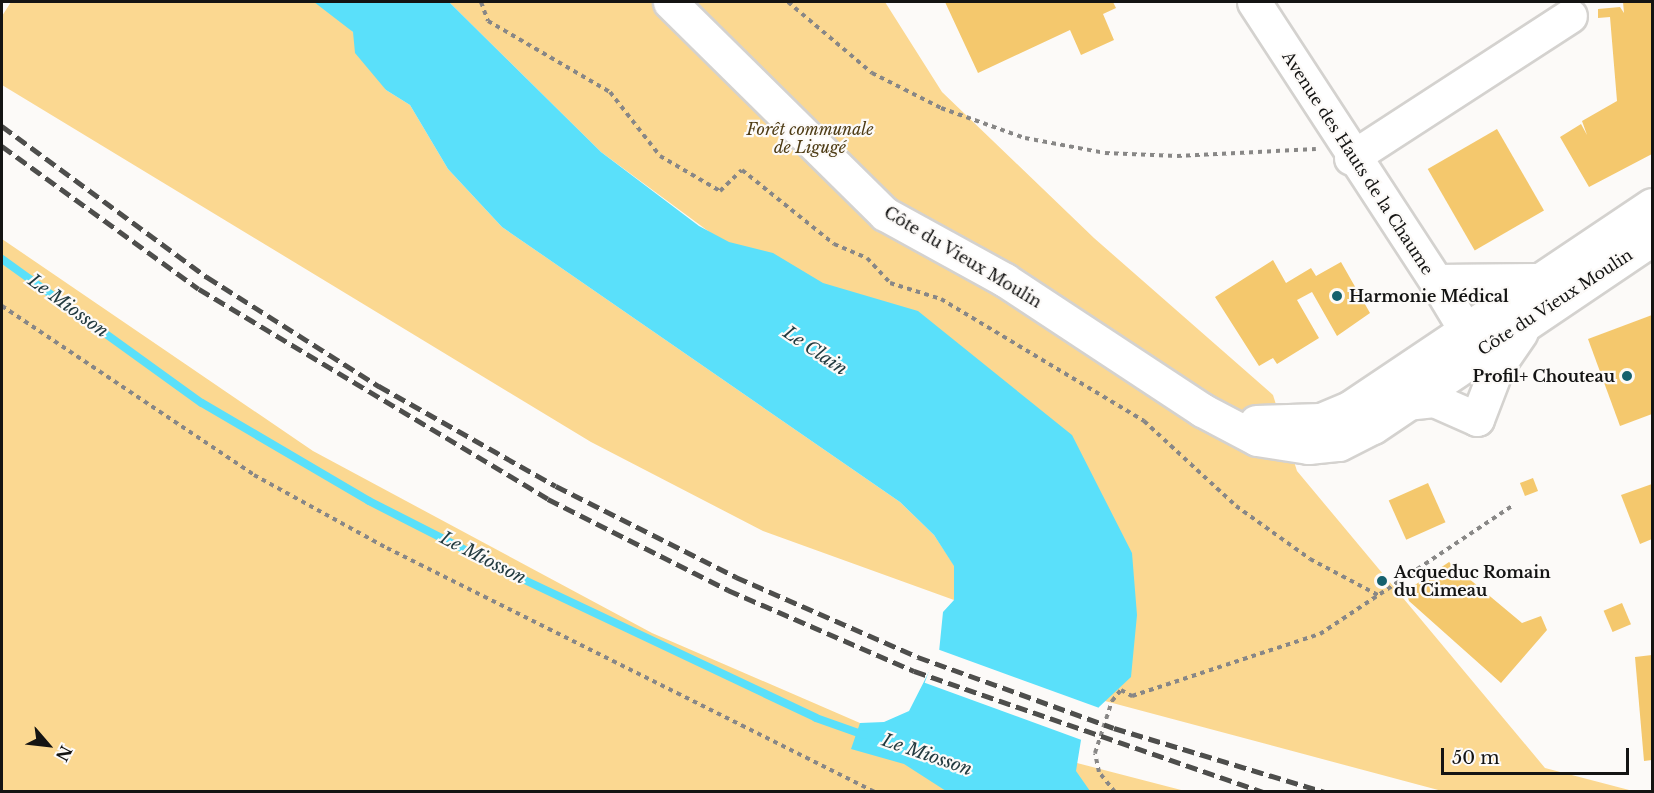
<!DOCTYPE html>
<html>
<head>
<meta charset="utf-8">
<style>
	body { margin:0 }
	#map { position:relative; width:1654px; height:793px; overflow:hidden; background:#fcfaf8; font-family:"Libre Baskerville",serif }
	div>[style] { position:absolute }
	.green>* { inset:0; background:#fbd891 }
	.water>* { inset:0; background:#5ae0fa }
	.pier>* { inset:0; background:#fcfaf8; transform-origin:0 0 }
	.stream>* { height:8px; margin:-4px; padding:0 4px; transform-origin:4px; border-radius:4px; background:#5ae0fa }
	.building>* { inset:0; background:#f4c86d; transform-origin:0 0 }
	.path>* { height:4px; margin-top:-2px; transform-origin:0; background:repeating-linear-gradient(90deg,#888786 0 4.5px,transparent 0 9px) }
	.roads { filter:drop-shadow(2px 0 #d4d2cf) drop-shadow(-2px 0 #d4d2cf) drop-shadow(0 2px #d4d2cf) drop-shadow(0 -2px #d4d2cf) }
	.minor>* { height:33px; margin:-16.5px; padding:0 16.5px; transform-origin:16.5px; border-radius:16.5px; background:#fff }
	.rail>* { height:4.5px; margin-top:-2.25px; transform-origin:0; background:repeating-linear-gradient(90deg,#4e4e4c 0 12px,transparent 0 18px) }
	.dots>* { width:16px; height:16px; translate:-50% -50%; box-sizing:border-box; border:3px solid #fcfaf8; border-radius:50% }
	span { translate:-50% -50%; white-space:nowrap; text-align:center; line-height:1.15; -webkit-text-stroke:4.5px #fcfaf8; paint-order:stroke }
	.park-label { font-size:16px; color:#4e3c15; font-style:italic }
	.street-label { font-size:16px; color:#141413 }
	.poi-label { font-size:16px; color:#141413; font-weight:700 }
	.left { translate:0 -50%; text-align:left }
	.right { translate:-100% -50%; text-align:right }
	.water-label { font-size:18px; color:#233b40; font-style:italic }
	.frame { position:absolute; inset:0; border:3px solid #141413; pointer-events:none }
	.north { position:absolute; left:18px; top:715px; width:60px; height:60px; -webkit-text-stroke:4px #fcfaf8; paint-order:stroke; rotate:118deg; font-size:16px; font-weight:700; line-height:24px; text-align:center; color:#141413 }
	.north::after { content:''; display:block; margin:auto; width:21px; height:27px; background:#141413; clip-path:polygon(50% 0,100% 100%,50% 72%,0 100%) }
	.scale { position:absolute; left:1441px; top:748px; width:188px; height:27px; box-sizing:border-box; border:3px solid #141413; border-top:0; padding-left:8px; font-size:18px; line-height:21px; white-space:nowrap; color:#141413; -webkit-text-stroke:4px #fcfaf8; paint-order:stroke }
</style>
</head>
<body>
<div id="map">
	<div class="green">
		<div style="clip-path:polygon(11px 2px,314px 2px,336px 14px,353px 32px,386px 90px,410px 105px,448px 169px,502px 227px,900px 502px,934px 535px,954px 565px,954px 600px,763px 531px,591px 442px,2px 85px,2px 16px)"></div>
		<div style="clip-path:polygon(449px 2px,885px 2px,942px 92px,1094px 238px,1273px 395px,1297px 471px,1545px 768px,1633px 791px,1442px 791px,1105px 701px,1009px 453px,601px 152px)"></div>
		<div style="clip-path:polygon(2px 239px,313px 451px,652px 633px,860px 723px,1037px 766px,1077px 763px,1185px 791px,2px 791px)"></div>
	</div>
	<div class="water">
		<div style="clip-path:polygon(314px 2px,449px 2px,601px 152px,699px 226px,729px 242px,773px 253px,823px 283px,918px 311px,1072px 435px,1132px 553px,1137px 615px,1131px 677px,1099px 707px,1081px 740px,1076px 771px,1090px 791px,946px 791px,904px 764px,851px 749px,860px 723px,884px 722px,909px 711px,939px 652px,943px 612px,954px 600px,954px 566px,934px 535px,900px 502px,502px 227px,448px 169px,410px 105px,386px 90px,355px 53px,353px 32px)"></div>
	</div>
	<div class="pier">
		<div style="left:937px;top:649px;width:175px;height:36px;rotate:20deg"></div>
	</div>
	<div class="stream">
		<div style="left:2px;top:259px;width:246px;rotate:35.8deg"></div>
		<div style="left:202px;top:403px;width:194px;rotate:30.4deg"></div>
		<div style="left:369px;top:501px;width:163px;rotate:27deg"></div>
		<div style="left:514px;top:575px;width:334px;rotate:25.3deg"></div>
		<div style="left:816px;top:718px;width:51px;rotate:19.5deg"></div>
	</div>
	<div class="building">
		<div style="clip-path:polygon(945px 2px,1113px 2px,1116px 8px,1103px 14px,1114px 40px,1081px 55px,1070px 30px,978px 73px)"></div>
		<div style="clip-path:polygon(1623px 2px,1652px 2px,1652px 154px,1589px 187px,1560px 137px,1581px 124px,1587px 135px,1582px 121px,1617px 101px,1610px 17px,1598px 18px,1598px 9px,1620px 7px,1624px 13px)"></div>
		<div style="left:1497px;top:129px;width:94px;height:80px;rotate:60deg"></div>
		<div style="clip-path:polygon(1273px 260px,1286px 283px,1311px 268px,1316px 276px,1341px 262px,1370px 313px,1337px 336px,1312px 292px,1297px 300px,1319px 338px,1277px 364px,1273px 358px,1259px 366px,1215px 297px)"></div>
		<div style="clip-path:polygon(1652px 315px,1652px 414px,1620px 426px,1588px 339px)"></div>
		<div style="left:1533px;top:478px;width:14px;height:14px;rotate:69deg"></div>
		<div style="left:1428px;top:483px;width:43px;height:43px;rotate:66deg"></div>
		<div style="clip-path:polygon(1652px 484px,1652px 539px,1640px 544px,1621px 495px)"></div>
		<div style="clip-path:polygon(1449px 562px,1522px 623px,1541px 616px,1547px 630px,1501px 683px,1409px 601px,1406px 591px)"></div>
		<div style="left:1622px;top:603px;width:23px;height:20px;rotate:67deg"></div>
		<div style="clip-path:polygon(1652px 655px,1652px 760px,1644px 761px,1635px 657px)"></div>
	</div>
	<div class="path">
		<div style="left:481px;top:2px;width:20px;rotate:70deg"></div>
		<div style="left:488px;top:21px;width:141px;rotate:30.2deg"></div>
		<div style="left:610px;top:92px;width:81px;rotate:52deg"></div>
		<div style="left:660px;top:156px;width:69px;rotate:30.3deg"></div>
		<div style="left:720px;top:191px;width:30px;rotate:-44deg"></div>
		<div style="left:742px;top:170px;width:118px;rotate:38.8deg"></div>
		<div style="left:834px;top:244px;width:36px;rotate:23deg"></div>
		<div style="left:867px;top:258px;width:34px;rotate:47deg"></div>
		<div style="left:890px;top:283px;width:53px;rotate:17.4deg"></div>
		<div style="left:941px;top:299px;width:237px;rotate:31deg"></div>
		<div style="left:1144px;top:421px;width:125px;rotate:42.7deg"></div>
		<div style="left:1236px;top:506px;width:91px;rotate:35.6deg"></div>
		<div style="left:1310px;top:559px;width:79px;rotate:27.9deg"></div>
		<div style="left:788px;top:2px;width:110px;rotate:40.2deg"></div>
		<div style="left:872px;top:73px;width:77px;rotate:26.9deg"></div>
		<div style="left:941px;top:108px;width:89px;rotate:19.7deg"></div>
		<div style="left:1025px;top:138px;width:81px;rotate:10.6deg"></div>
		<div style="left:1105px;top:153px;width:72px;rotate:2.4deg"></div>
		<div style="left:1177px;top:156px;width:139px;rotate:-2.9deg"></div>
		<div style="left:2px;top:306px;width:303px;rotate:33.8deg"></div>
		<div style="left:254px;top:475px;width:152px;rotate:28.8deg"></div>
		<div style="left:387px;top:548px;width:546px;rotate:26.57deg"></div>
		<div style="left:1115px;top:792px;width:26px;rotate:-129deg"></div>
		<div style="left:1099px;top:772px;width:19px;rotate:-102deg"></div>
		<div style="left:1095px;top:753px;width:55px;rotate:-71.9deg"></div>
		<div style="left:1112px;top:701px;width:14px;rotate:-51deg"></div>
		<div style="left:1121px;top:690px;width:13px;rotate:29deg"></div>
		<div style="left:1132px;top:696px;width:198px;rotate:-18.3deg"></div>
		<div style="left:1320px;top:634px;width:231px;rotate:-33.7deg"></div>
	</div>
	<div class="roads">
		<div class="minor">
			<div style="left:670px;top:2px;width:302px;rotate:44.6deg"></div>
			<div style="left:885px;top:214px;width:137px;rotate:28.8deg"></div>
			<div style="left:1005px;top:280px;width:236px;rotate:33.4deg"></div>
			<div style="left:1202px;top:410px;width:62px;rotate:27.8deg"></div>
			<div style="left:1257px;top:439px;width:52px;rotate:8.9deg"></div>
			<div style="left:1308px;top:447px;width:31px;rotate:-6deg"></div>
			<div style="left:1339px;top:444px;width:38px;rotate:-27deg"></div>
			<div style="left:1373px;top:427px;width:336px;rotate:-34deg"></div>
			<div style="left:1254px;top:2px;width:333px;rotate:56.9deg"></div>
			<div style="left:1436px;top:281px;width:56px;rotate:58.9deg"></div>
			<div style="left:1465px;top:329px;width:22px;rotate:85deg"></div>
			<div style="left:1351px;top:158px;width:261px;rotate:-33deg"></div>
			<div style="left:1436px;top:281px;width:100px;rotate:-0.6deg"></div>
			<div style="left:1406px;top:403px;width:28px;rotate:-6deg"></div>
			<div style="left:1434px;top:400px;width:47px;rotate:23.8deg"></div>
			<div style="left:1477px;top:419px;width:56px;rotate:-69deg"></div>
			<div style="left:1497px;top:367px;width:42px;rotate:-55.6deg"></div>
			<div style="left:1256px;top:422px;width:65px;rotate:-1.8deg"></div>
			<div style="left:1321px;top:420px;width:33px;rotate:-23deg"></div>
			<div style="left:1351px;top:407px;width:362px;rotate:-33.9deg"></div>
		</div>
	</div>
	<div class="rail">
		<div style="left:2px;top:126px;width:255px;rotate:36.4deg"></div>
		<div style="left:207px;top:277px;width:204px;rotate:32.4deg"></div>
		<div style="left:379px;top:386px;width:203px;rotate:29.5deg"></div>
		<div style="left:556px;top:486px;width:202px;rotate:26.8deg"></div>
		<div style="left:736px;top:577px;width:199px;rotate:23.7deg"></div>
		<div style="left:918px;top:657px;width:208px;rotate:19.9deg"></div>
		<div style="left:1114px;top:728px;width:220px;rotate:16.9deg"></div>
		<div style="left:2px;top:146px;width:243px;rotate:36deg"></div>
		<div style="left:199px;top:289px;width:407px;rotate:31deg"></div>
		<div style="left:548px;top:499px;width:202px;rotate:26.8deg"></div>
		<div style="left:728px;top:590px;width:203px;rotate:23.5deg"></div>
		<div style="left:914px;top:671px;width:370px;rotate:19.1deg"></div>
	</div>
	<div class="dots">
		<div style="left:1337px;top:296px;background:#14606d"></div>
		<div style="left:1627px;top:376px;background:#14606d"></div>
		<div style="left:1382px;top:581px;background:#14606d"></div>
	</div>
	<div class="park-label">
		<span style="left:810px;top:138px">Forêt communale<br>de Ligugé</span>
	</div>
	<div class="street-label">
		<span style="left:1358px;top:163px;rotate:57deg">Avenue des Hauts de la Chaume</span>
		<span style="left:963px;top:257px;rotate:31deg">Côte du Vieux Moulin</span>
		<span style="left:1555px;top:302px;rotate:-33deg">Côte du Vieux Moulin</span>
	</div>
	<div class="poi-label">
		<span class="left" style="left:1349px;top:296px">Harmonie Médical</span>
		<span class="right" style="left:1615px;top:376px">Profil+ Chouteau</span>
		<span class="left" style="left:1394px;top:581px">Acqueduc Romain<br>du Cimeau</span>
	</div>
	<div class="water-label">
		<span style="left:68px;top:306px;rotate:36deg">Le Miosson</span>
		<span style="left:815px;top:351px;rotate:34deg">Le Clain</span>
		<span style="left:483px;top:558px;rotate:27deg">Le Miosson</span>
		<span style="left:927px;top:755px;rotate:19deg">Le Miosson</span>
	</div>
	<div class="frame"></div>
	<div class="north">N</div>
	<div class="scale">50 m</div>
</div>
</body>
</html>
